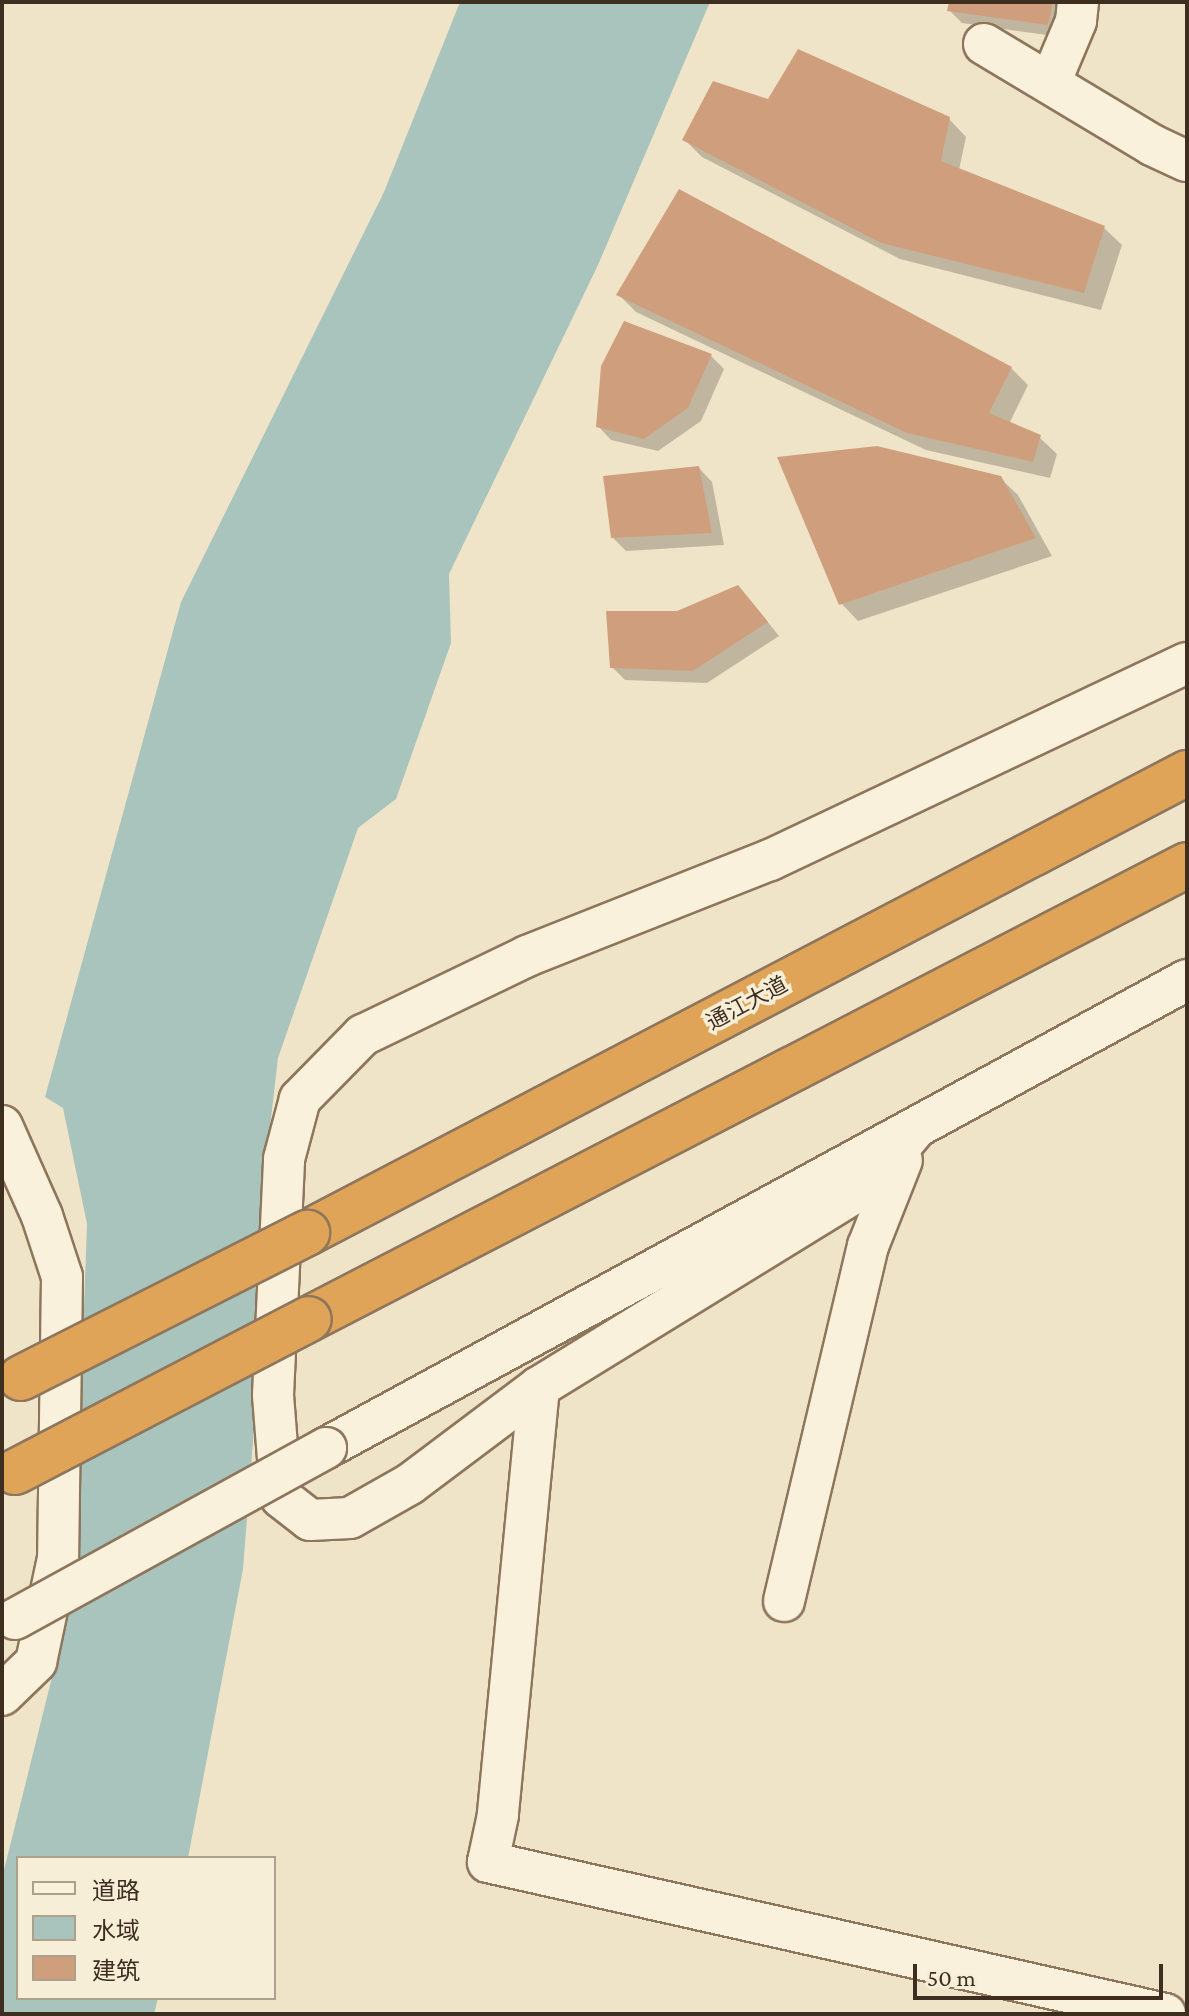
<!DOCTYPE html>
<html>
<head>
<meta charset="utf-8">
<style>
	body { margin:0 }
	#map { position:relative; width:1189px; height:2016px; overflow:hidden; background:#f0e4c8; font-family:"Crimson Pro","Noto Sans SC",serif }
	div>[style] { position:absolute }
	.water>* { inset:0; background:#a9c4bc }
	.shadow>* { inset:0; background:#0003 }
	.building>* { inset:0; background:#cf9f7d }
	.roads { filter:drop-shadow(2px 0 #8d765c) drop-shadow(-2px 0 #8d765c) drop-shadow(0 2px #8d765c) drop-shadow(0 -2px #8d765c) }
	.minor>* { height:40px; margin:-20px; padding:0 20px; transform-origin:20px; border-radius:20px; background:#faf1dc }
	.highway>* { height:44px; margin:-22px; padding:0 22px; transform-origin:22px; border-radius:22px; background:#e0a458 }
	.bridges { filter:drop-shadow(2px 0 #8d765c) drop-shadow(-2px 0 #8d765c) drop-shadow(0 2px #8d765c) drop-shadow(0 -2px #8d765c) }
	.minor-bridge>* { height:40px; margin:-20px; padding:0 20px; transform-origin:20px; border-radius:20px; background:#faf1dc }
	.highway-bridge>* { height:44px; margin:-22px; padding:0 22px; transform-origin:22px; border-radius:22px; background:#e0a458 }
	span { translate:-50% -50%; white-space:nowrap; text-align:center; line-height:1.15; -webkit-text-stroke:7px #f7eed8; paint-order:stroke }
	.street-label { font-size:22px; color:#3d2e20 }
	.frame { position:absolute; inset:0; border:4px solid #3d2e20; pointer-events:none }
	.legend { position:absolute; left:16px; top:1856px; width:260px; height:144px; box-sizing:border-box; background:#f7eed8; border:2px solid #ada18e; margin:0; padding:10px 14px; list-style:none; font-size:24px; color:#3d2e20 }
	.legend li { display:flex; align-items:center; gap:16px; height:40px }
	.legend b { width:40px; border:2px solid #ada18e }
	.scale { position:absolute; left:913px; top:1964px; width:250px; height:36px; box-sizing:border-box; border:4px solid #3d2e20; border-top:0; padding-left:10px; font-size:24px; line-height:28px; white-space:nowrap; color:#3d2e20; -webkit-text-stroke:6px #f7eed8; paint-order:stroke }
</style>
</head>
<body>
<div id="map">
	<div class="water">
		<div style="clip-path:polygon(460px 2px,710px 2px,598px 265px,449px 574px,451px 643px,396px 799px,358px 828px,278px 1058px,261px 1205px,254px 1429px,243px 1569px,188px 1858px,18px 1858px,18px 1998px,158px 1998px,154px 2014px,2px 2014px,2px 1878px,67px 1617px,76px 1532px,87px 1224px,63px 1108px,45px 1097px,181px 602px,384px 192px)"></div>
	</div>
	<div class="shadow">
		<div style="clip-path:polygon(951px 2px,1068px 2px,1061px 37px,962px 23px,949px 10px)"></div>
		<div style="clip-path:polygon(769px 101px,949px 119px,966px 137px,959px 170px,1104px 228px,1122px 245px,1101px 310px,900px 259px,702px 157px,685px 140px)"></div>
		<div style="clip-path:polygon(619px 295px,1011px 368px,1028px 385px,1009px 424px,1039px 437px,1057px 454px,1050px 478px,926px 450px,636px 312px)"></div>
		<div style="clip-path:polygon(625px 324px,711px 356px,724px 369px,701px 421px,658px 451px,611px 440px,598px 426px)"></div>
		<div style="clip-path:polygon(699px 468px,712px 482px,724px 545px,626px 551px,613px 538px)"></div>
		<div style="clip-path:polygon(1000px 478px,1018px 495px,1052px 556px,858px 621px,841px 603px)"></div>
		<div style="clip-path:polygon(751px 601px,779px 636px,707px 683px,625px 680px,612px 667px,678px 613px)"></div>
	</div>
	<div class="building">
		<div style="clip-path:polygon(949px 2px,1053px 2px,1048px 25px,947px 11px)"></div>
		<div style="clip-path:polygon(798px 49px,950px 117px,941px 161px,1105px 226px,1084px 293px,881px 243px,682px 140px,713px 81px,768px 99px)"></div>
		<div style="clip-path:polygon(679px 189px,1012px 367px,989px 413px,1041px 435px,1033px 462px,907px 433px,616px 295px)"></div>
		<div style="clip-path:polygon(624px 321px,712px 354px,688px 408px,644px 439px,596px 427px,601px 366px)"></div>
		<div style="clip-path:polygon(877px 446px,1001px 476px,1036px 538px,839px 605px,777px 457px)"></div>
		<div style="clip-path:polygon(699px 466px,712px 533px,611px 538px,603px 476px)"></div>
		<div style="clip-path:polygon(738px 585px,768px 622px,693px 671px,610px 668px,606px 611px,677px 611px)"></div>
	</div>
	<div class="roads">
		<div class="minor">
			<div style="left:984px;top:44px;width:196px;rotate:31deg"></div>
			<div style="left:1152px;top:145px;width:38px;rotate:25deg"></div>
			<div style="left:1050px;top:83px;width:67px;rotate:-67.2deg"></div>
			<div style="left:1076px;top:21px;width:19px;rotate:-84deg"></div>
			<div style="left:2px;top:1126px;width:98px;rotate:66deg"></div>
			<div style="left:42px;top:1216px;width:64px;rotate:71.8deg"></div>
			<div style="left:62px;top:1277px;width:281px;rotate:90.8deg"></div>
			<div style="left:58px;top:1558px;width:106px;rotate:101.9deg"></div>
			<div style="left:36px;top:1662px;width:47px;rotate:135.9deg"></div>
			<div style="left:914px;top:1130px;width:70px;rotate:129.8deg"></div>
			<div style="left:869px;top:1184px;width:387px;rotate:148.4deg"></div>
			<div style="left:539px;top:1387px;width:161px;rotate:143.1deg"></div>
			<div style="left:410px;top:1484px;width:69px;rotate:150.5deg"></div>
			<div style="left:350px;top:1518px;width:40px;rotate:177.1deg"></div>
			<div style="left:310px;top:1520px;width:37px;rotate:-142deg"></div>
			<div style="left:281px;top:1497px;width:102px;rotate:-94.5deg"></div>
			<div style="left:273px;top:1395px;width:236px;rotate:-87.3deg"></div>
			<div style="left:284px;top:1159px;width:62px;rotate:-75.1deg"></div>
			<div style="left:300px;top:1099px;width:90px;rotate:-45.5deg"></div>
			<div style="left:363px;top:1035px;width:182px;rotate:-25.7deg"></div>
			<div style="left:527px;top:956px;width:261px;rotate:-21.6deg"></div>
			<div style="left:770px;top:860px;width:461px;rotate:-25.3deg"></div>
			<div style="left:539px;top:1387px;width:430px;rotate:95.5deg"></div>
			<div style="left:498px;top:1815px;width:48px;rotate:102deg"></div>
			<div style="left:488px;top:1862px;width:694px;rotate:12.65deg"></div>
			<div style="left:326px;top:1448px;width:980px;rotate:-28.53deg"></div>
			<div style="left:784px;top:1601px;width:365px;rotate:-76.7deg"></div>
			<div style="left:868px;top:1246px;width:92px;rotate:-68.4deg"></div>
		</div>
		<div class="highway">
			<div style="left:307px;top:1233px;width:993px;rotate:-27.6deg"></div>
			<div style="left:309px;top:1319px;width:988px;rotate:-27.34deg"></div>
		</div>
	</div>
	<div class="bridges">
		<div class="minor-bridge">
			<div style="left:15px;top:1619px;width:355px;rotate:-28.8deg"></div>
		</div>
		<div class="highway-bridge">
			<div style="left:21px;top:1378px;width:321px;rotate:-26.9deg"></div>
			<div style="left:15px;top:1472px;width:331px;rotate:-27.5deg"></div>
		</div>
	</div>
	<div class="street-label">
		<span style="left:747px;top:1003px;rotate:-28deg">通江大道</span>
	</div>
	<div class="frame"></div>
	<ul class="legend">
	<li><b style="height:10px;background:#faf1dc"></b>道路</li>
	<li><b style="height:22px;background:#a9c4bc"></b>水域</li>
	<li><b style="height:22px;background:#cf9f7d"></b>建筑</li>
	</ul>
	<div class="scale">50 m</div>
</div>
</body>
</html>
